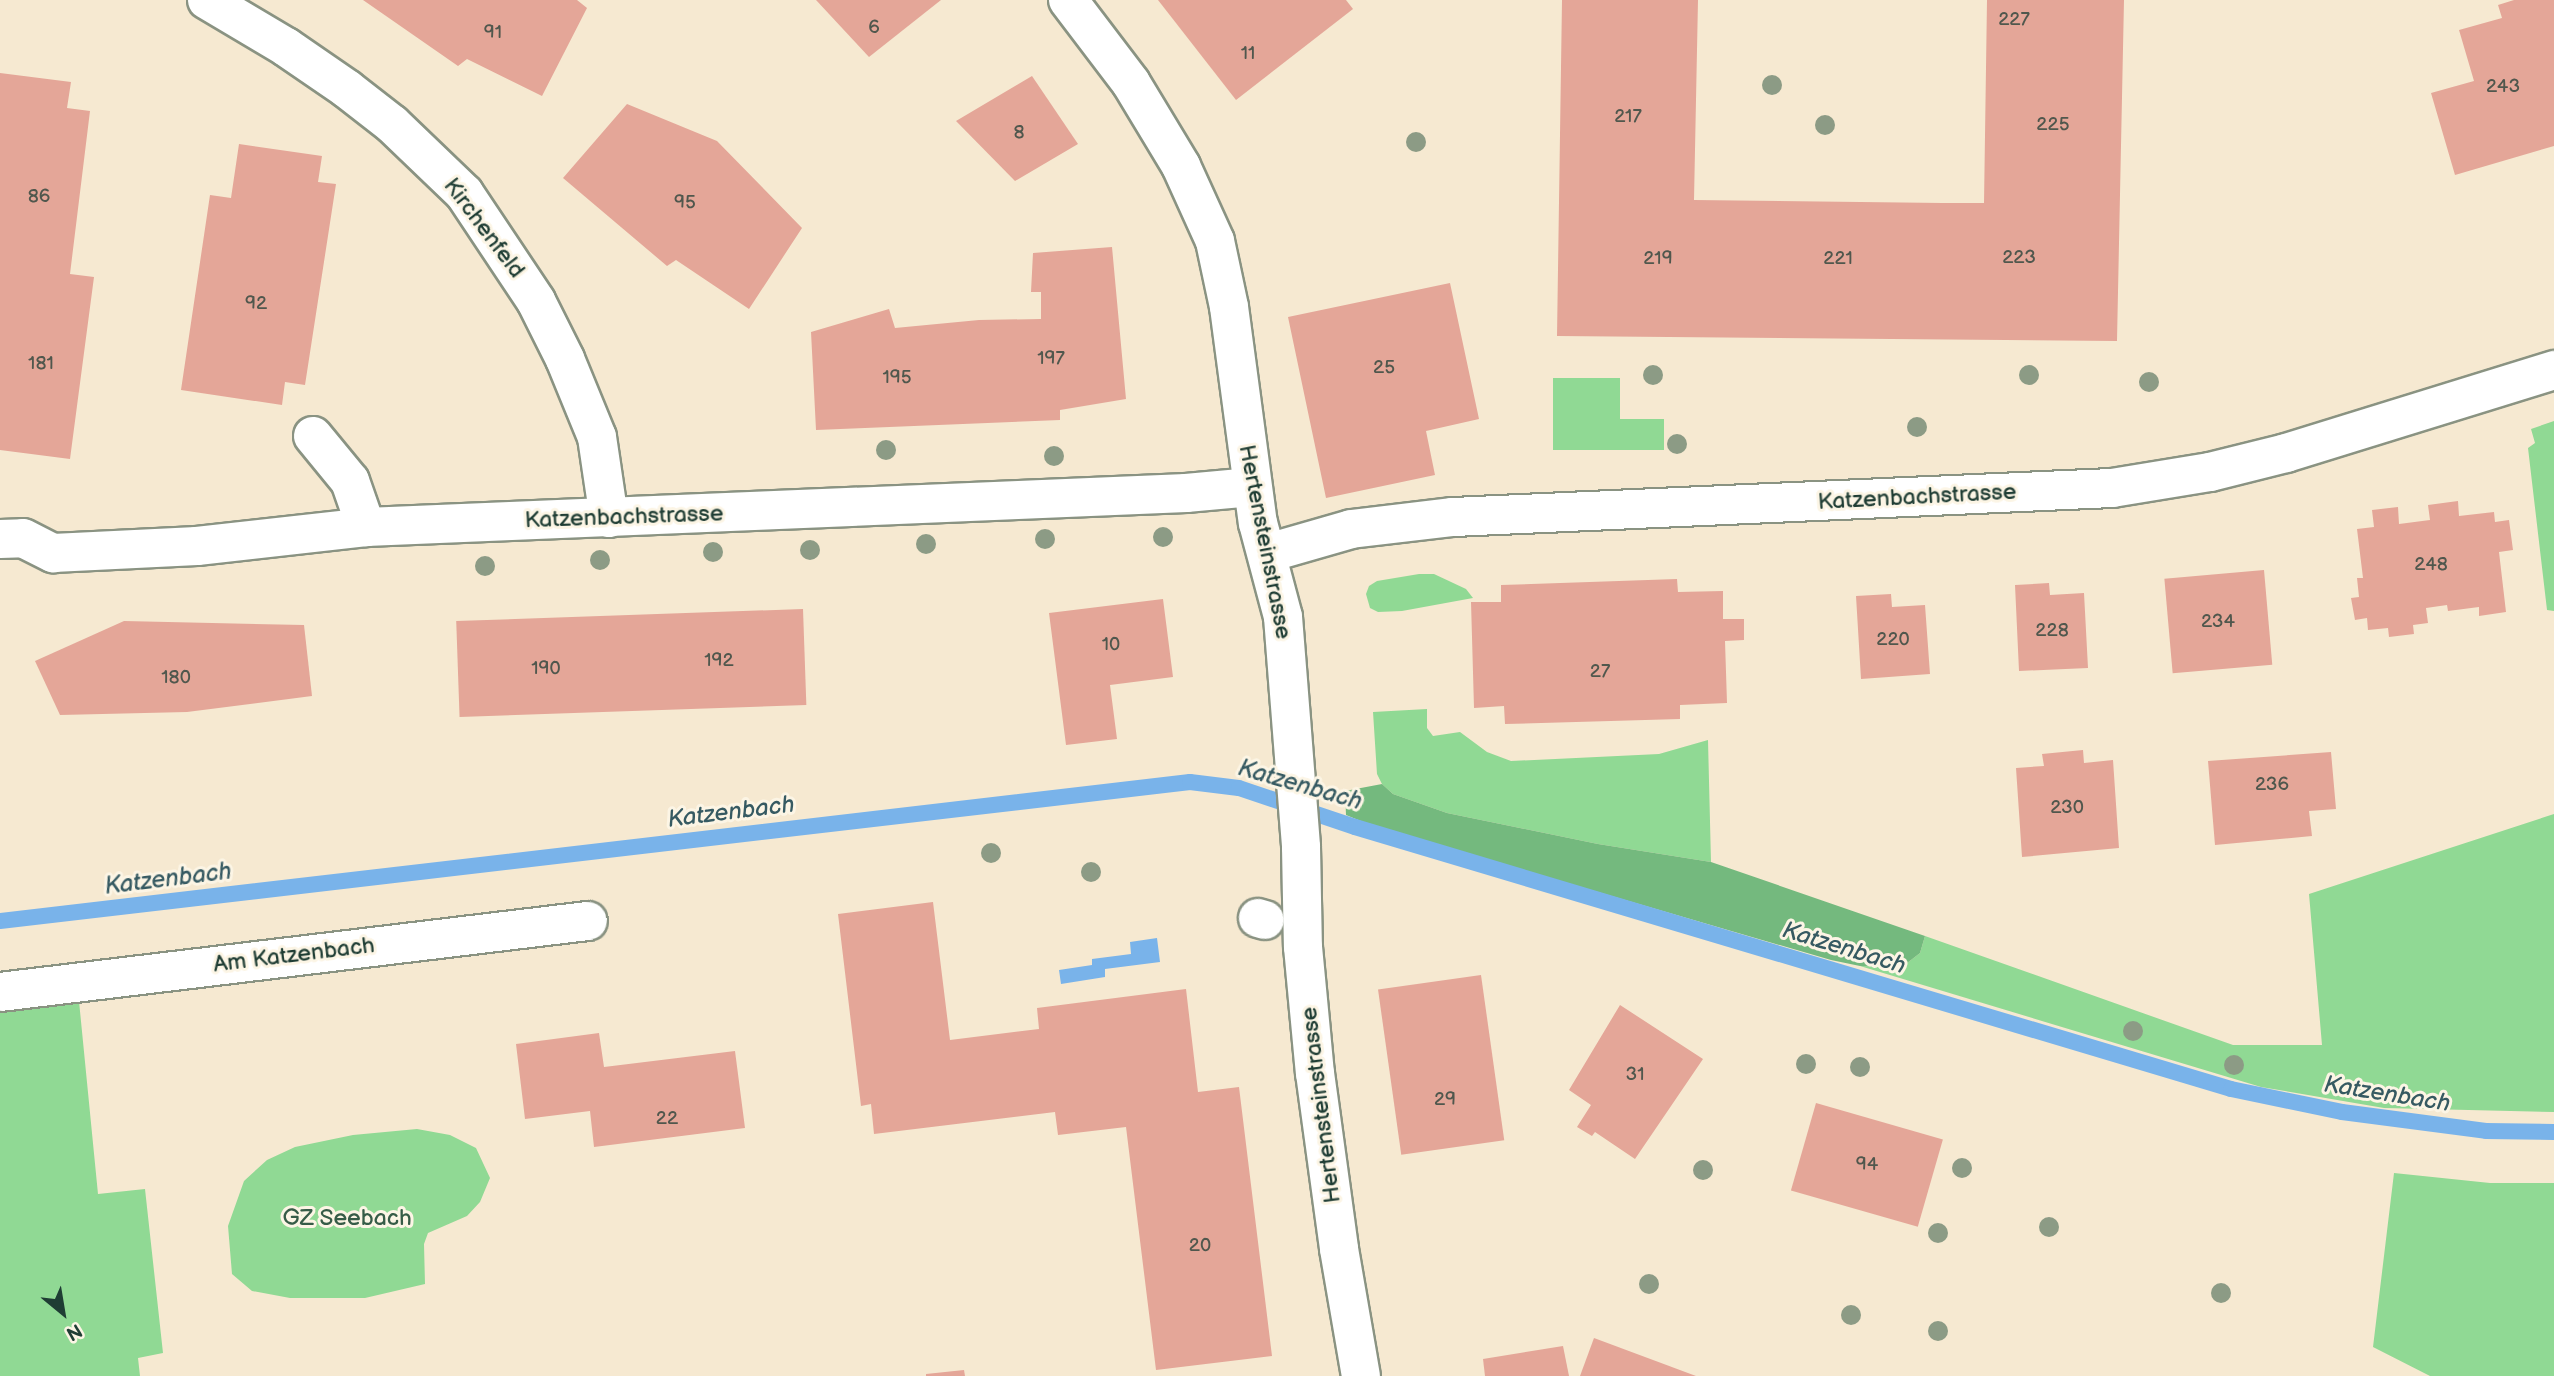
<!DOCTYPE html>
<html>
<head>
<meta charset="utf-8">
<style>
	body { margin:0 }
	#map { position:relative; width:2554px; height:1376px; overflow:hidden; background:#f6e9d1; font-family:"Balsamiq Sans",sans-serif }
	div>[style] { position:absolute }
	.green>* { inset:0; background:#90d994 }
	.forest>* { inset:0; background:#74b97e }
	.water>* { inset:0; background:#79b3ea }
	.stream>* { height:16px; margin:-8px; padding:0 8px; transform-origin:8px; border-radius:8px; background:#79b3ea }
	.building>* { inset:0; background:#e4a698; transform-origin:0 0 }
	.roads { filter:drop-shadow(2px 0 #8a9382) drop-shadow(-2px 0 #8a9382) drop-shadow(0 2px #8a9382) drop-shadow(0 -2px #8a9382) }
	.minor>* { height:38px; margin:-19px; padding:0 19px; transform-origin:19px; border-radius:19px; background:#fff }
	.trees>* { width:20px; height:20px; margin:-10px; border-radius:50%; background:#8c9b85 }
	span { translate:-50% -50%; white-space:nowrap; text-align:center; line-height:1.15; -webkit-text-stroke:6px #fcf5e5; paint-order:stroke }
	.number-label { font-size:19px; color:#50574d }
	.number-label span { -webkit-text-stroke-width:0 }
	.street-label { font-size:23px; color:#1f3d34 }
	.park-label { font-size:23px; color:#365c47 }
	.water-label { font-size:24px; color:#365a62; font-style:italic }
	.north { position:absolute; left:28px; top:1278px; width:70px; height:70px; -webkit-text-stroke:5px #fcf5e5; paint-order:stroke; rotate:150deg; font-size:19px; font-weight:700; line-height:28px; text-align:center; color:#1f3d34 }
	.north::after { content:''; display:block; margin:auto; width:24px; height:32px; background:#1f3d34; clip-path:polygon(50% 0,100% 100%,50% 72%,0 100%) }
</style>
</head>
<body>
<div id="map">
	<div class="green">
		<div style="clip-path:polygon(1553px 378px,1620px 378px,1620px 419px,1664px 419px,1664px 450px,1553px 450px)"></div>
		<div style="clip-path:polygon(2554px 421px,2554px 611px,2547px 610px,2528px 448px,2535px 443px,2531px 429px)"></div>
		<div style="clip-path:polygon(1419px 574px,1434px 574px,1466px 589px,1473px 598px,1402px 611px,1378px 612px,1370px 608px,1366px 594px,1369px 586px,1377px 581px)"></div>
		<div style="clip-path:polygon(1427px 709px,1427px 728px,1433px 736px,1460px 732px,1487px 752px,1511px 761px,1659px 754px,1708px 740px,1711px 862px,1598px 844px,1447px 813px,1393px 794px,1382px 784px,1377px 774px,1373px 712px)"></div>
		<div style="clip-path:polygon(2554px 814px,2554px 1112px,2384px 1108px,2261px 1087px,1860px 966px,1902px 967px,1920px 953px,1925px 936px,2233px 1045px,2322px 1045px,2309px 894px)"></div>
		<div style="clip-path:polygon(79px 1001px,98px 1194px,145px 1189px,163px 1353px,138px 1358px,140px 1376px,0 1376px,0 1009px)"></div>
		<div style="clip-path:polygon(417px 1129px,450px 1135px,476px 1148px,490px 1178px,480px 1202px,467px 1216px,428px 1233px,424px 1244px,425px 1284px,365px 1298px,290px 1298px,252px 1291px,232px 1274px,228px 1226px,244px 1181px,267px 1160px,295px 1147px,353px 1135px)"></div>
		<div style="clip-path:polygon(2394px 1173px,2490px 1183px,2554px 1183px,2554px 1376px,2430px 1376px,2373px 1347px)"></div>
	</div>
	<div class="forest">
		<div style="clip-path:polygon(1382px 784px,1393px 794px,1447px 813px,1598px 844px,1711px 862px,1925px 936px,1920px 953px,1902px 967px,1860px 966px,1831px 960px,1378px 828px,1346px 815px,1345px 791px)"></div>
	</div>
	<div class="water">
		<div style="clip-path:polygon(1157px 938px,1160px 962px,1105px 969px,1105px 977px,1061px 984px,1059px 970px,1092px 965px,1092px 959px,1131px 954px,1130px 942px)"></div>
	</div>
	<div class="stream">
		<div style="left:0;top:921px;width:1198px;rotate:-6.66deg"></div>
		<div style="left:1190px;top:782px;width:49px;rotate:7deg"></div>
		<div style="left:1239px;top:788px;width:122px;rotate:18.6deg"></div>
		<div style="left:1355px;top:827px;width:914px;rotate:16.65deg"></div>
		<div style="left:2231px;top:1089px;width:113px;rotate:11.7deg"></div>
		<div style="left:2342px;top:1112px;width:145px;rotate:7.5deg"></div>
		<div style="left:2486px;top:1131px;width:68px;rotate:0.8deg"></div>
	</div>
	<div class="building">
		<div style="clip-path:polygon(363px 0,577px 0,587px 8px,542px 96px,467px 59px,458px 66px)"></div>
		<div style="clip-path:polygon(816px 0,941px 0,869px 57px)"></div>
		<div style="clip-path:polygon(1158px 0,1346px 0,1353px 9px,1236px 100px)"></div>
		<div style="clip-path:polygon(1562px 0,1698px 0,1694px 200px,1943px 203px,1984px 203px,1987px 0,2124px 0,2117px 341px,1557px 336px)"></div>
		<div style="clip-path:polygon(2514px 0,2554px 0,2554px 146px,2455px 175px,2431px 93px,2474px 81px,2459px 30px,2502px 18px,2498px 5px)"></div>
		<div style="clip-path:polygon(0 73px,71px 82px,67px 108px,90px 111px,70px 274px,94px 277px,70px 459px,0 450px)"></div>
		<div style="clip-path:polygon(1032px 76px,1078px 144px,1015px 181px,956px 121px)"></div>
		<div style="clip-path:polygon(627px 104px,717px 141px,802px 228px,749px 309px,676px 260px,667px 266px,563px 178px)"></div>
		<div style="clip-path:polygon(239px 144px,322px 156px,318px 182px,336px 184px,305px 385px,285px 382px,282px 405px,181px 390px,210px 195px,231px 198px)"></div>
		<div style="clip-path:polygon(1112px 247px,1126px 399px,1060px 410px,1060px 420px,816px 430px,811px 332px,889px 309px,895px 328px,979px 320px,1041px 319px,1041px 292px,1031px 292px,1033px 253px)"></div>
		<div style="clip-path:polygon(1450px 283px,1479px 419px,1426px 431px,1435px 475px,1326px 498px,1288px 317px)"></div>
		<div style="clip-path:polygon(2458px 501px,2459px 516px,2494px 512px,2495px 522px,2509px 520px,2513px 550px,2499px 552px,2506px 612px,2479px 616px,2479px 607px,2448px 611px,2447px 605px,2426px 608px,2428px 623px,2413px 625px,2414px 634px,2389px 637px,2388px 628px,2368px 630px,2367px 618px,2355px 620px,2351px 598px,2359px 597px,2357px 578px,2363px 578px,2357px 529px,2374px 527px,2372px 510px,2398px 507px,2399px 524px,2430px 520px,2428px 505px)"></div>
		<div style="left:2264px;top:570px;width:95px;height:100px;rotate:85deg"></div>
		<div style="clip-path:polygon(1677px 579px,1678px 592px,1723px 591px,1723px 619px,1744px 619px,1744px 640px,1725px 641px,1727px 703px,1680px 705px,1680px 719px,1505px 724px,1504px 706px,1474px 708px,1471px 602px,1501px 602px,1501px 585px)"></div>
		<div style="clip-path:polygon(2049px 583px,2050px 595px,2084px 593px,2088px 668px,2019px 671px,2015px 585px)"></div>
		<div style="clip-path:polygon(1891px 594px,1892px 607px,1925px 605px,1930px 674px,1861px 679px,1856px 596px)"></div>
		<div style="clip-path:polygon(1163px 599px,1173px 677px,1110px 685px,1117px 739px,1066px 745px,1049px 613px)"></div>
		<div style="left:803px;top:609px;width:96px;height:347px;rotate:88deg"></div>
		<div style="clip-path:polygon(124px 621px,304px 625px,312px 696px,187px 712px,60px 715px,35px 661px)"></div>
		<div style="clip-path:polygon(2083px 750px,2084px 763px,2113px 760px,2119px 848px,2022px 857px,2016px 768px,2044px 766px,2042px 754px)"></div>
		<div style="clip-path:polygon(2331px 752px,2336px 809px,2309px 811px,2312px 836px,2215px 845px,2208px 761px)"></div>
		<div style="clip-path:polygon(933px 902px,950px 1040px,1039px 1029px,1037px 1008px,1186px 989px,1198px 1092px,1239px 1087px,1272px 1356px,1156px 1370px,1126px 1127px,1058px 1135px,1055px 1112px,874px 1134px,871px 1104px,861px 1106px,838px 914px)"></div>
		<div style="left:1481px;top:975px;width:167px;height:104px;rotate:82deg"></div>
		<div style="clip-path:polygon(1620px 1005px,1703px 1059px,1635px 1159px,1595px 1132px,1592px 1136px,1577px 1127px,1591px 1105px,1569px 1090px)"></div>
		<div style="clip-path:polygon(599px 1033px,604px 1067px,735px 1051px,745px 1128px,594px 1147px,590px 1111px,525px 1119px,516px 1044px)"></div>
		<div style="left:1816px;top:1103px;width:132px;height:91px;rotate:16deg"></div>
		<div style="clip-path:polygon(1594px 1338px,1696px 1376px,1580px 1376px)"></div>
		<div style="clip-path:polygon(1563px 1346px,1569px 1376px,1485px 1376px,1483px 1359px)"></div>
		<div style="clip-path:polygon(964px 1370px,965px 1376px,926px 1376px,926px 1374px)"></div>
	</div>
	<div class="roads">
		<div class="minor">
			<div style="left:207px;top:0;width:92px;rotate:30.7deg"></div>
			<div style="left:286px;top:47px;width:74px;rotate:34.5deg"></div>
			<div style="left:347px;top:89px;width:57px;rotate:37.9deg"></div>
			<div style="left:392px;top:124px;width:100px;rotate:43.8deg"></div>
			<div style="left:464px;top:193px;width:130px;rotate:56.3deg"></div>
			<div style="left:536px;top:301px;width:65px;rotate:63.4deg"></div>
			<div style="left:565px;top:359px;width:84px;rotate:67.7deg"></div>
			<div style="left:597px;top:437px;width:82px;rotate:81.6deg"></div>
			<div style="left:1068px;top:0;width:104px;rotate:52.8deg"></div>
			<div style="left:1131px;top:83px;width:97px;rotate:58.9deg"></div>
			<div style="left:1181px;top:166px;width:82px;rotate:65.6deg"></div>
			<div style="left:1215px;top:241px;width:67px;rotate:78deg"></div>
			<div style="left:1229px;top:307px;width:218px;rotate:82.4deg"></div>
			<div style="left:1258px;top:523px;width:97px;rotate:75.1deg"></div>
			<div style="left:1283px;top:617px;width:231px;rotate:85.5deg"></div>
			<div style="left:1301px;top:847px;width:100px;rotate:88.9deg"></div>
			<div style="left:1303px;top:947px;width:127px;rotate:84.6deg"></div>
			<div style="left:1315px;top:1073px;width:178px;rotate:82.2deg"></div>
			<div style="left:1339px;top:1249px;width:129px;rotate:80.2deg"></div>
			<div style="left:313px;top:436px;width:58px;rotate:50.6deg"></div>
			<div style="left:350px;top:481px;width:49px;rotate:70.8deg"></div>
			<div style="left:0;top:539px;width:23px;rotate:-2deg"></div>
			<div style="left:23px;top:538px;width:34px;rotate:27deg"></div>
			<div style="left:53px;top:553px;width:144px;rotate:-2.8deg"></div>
			<div style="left:197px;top:546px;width:170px;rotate:-6.4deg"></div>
			<div style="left:366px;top:527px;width:821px;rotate:-2.37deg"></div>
			<div style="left:1186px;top:493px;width:66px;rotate:-5.2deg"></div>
			<div style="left:1268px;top:553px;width:86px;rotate:-16.1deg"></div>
			<div style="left:1351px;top:529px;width:103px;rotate:-6.7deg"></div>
			<div style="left:1453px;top:517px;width:660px;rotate:-2.52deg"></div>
			<div style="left:2112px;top:488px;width:99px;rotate:-9.3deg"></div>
			<div style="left:2210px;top:472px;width:78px;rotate:-14deg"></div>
			<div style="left:2286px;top:453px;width:281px;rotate:-17.2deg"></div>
			<div style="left:1258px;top:918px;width:7px;rotate:16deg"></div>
			<div style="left:0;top:992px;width:592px;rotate:-6.89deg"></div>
		</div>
	</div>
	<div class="trees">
		<div style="left:1772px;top:85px"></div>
		<div style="left:1825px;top:125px"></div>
		<div style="left:1416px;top:142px"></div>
		<div style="left:1653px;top:375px"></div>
		<div style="left:2029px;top:375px"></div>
		<div style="left:2149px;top:382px"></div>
		<div style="left:1917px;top:427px"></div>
		<div style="left:1677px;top:444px"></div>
		<div style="left:886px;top:450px"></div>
		<div style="left:1054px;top:456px"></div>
		<div style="left:1163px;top:537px"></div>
		<div style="left:1045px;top:539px"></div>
		<div style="left:926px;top:544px"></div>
		<div style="left:810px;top:550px"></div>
		<div style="left:713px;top:552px"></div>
		<div style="left:600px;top:560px"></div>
		<div style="left:485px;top:566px"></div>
		<div style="left:991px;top:853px"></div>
		<div style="left:1091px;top:872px"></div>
		<div style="left:2133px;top:1031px"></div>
		<div style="left:1806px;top:1064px"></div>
		<div style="left:2234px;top:1065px"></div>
		<div style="left:1860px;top:1067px"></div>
		<div style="left:1962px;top:1168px"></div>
		<div style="left:1703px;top:1170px"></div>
		<div style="left:2049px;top:1227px"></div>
		<div style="left:1938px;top:1233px"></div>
		<div style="left:1649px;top:1284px"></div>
		<div style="left:2221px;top:1293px"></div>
		<div style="left:1851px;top:1315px"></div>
		<div style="left:1938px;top:1331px"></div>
	</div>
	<div class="number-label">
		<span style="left:2014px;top:20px">227</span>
		<span style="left:874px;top:28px">6</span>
		<span style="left:493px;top:33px">91</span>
		<span style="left:1248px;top:54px">11</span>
		<span style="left:2503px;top:87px">243</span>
		<span style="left:1628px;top:117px">217</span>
		<span style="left:2053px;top:125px">225</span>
		<span style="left:1019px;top:133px">8</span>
		<span style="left:39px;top:197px">86</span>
		<span style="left:685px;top:203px">95</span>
		<span style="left:2019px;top:258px">223</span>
		<span style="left:1658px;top:259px">219</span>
		<span style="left:1838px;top:259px">221</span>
		<span style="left:256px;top:304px">92</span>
		<span style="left:1051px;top:359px">197</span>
		<span style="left:41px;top:364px">181</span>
		<span style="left:1384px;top:368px">25</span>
		<span style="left:897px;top:378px">195</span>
		<span style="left:2431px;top:565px">248</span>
		<span style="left:2218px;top:622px">234</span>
		<span style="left:2052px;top:631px">228</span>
		<span style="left:1893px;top:640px">220</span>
		<span style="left:1111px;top:645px">10</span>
		<span style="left:719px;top:661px">192</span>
		<span style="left:546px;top:669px">190</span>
		<span style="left:1600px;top:672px">27</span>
		<span style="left:176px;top:678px">180</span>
		<span style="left:2272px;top:785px">236</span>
		<span style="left:2067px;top:808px">230</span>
		<span style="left:1635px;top:1075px">31</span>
		<span style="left:1445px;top:1100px">29</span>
		<span style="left:667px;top:1119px">22</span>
		<span style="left:1867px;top:1165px">94</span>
		<span style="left:1200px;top:1246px">20</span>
	</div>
	<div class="street-label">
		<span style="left:484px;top:228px;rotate:53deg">Kirchenfeld</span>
		<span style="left:1917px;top:497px;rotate:-3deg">Katzenbachstrasse</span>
		<span style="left:624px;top:517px;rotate:-2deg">Katzenbachstrasse</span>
		<span style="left:1265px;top:542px;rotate:79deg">Hertensteinstrasse</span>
		<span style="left:294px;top:955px;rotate:-7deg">Am Katzenbach</span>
		<span style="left:1321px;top:1105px;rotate:-97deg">Hertensteinstrasse</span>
	</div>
	<div class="park-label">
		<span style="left:347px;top:1218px">GZ Seebach</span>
	</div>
	<div class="water-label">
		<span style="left:1300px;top:785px;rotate:16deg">Katzenbach</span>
		<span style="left:731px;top:812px;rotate:-7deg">Katzenbach</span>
		<span style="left:168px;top:879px;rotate:-7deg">Katzenbach</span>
		<span style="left:1844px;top:948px;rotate:17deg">Katzenbach</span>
		<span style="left:2387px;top:1094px;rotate:9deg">Katzenbach</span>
	</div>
	<div class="north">N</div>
</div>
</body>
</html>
